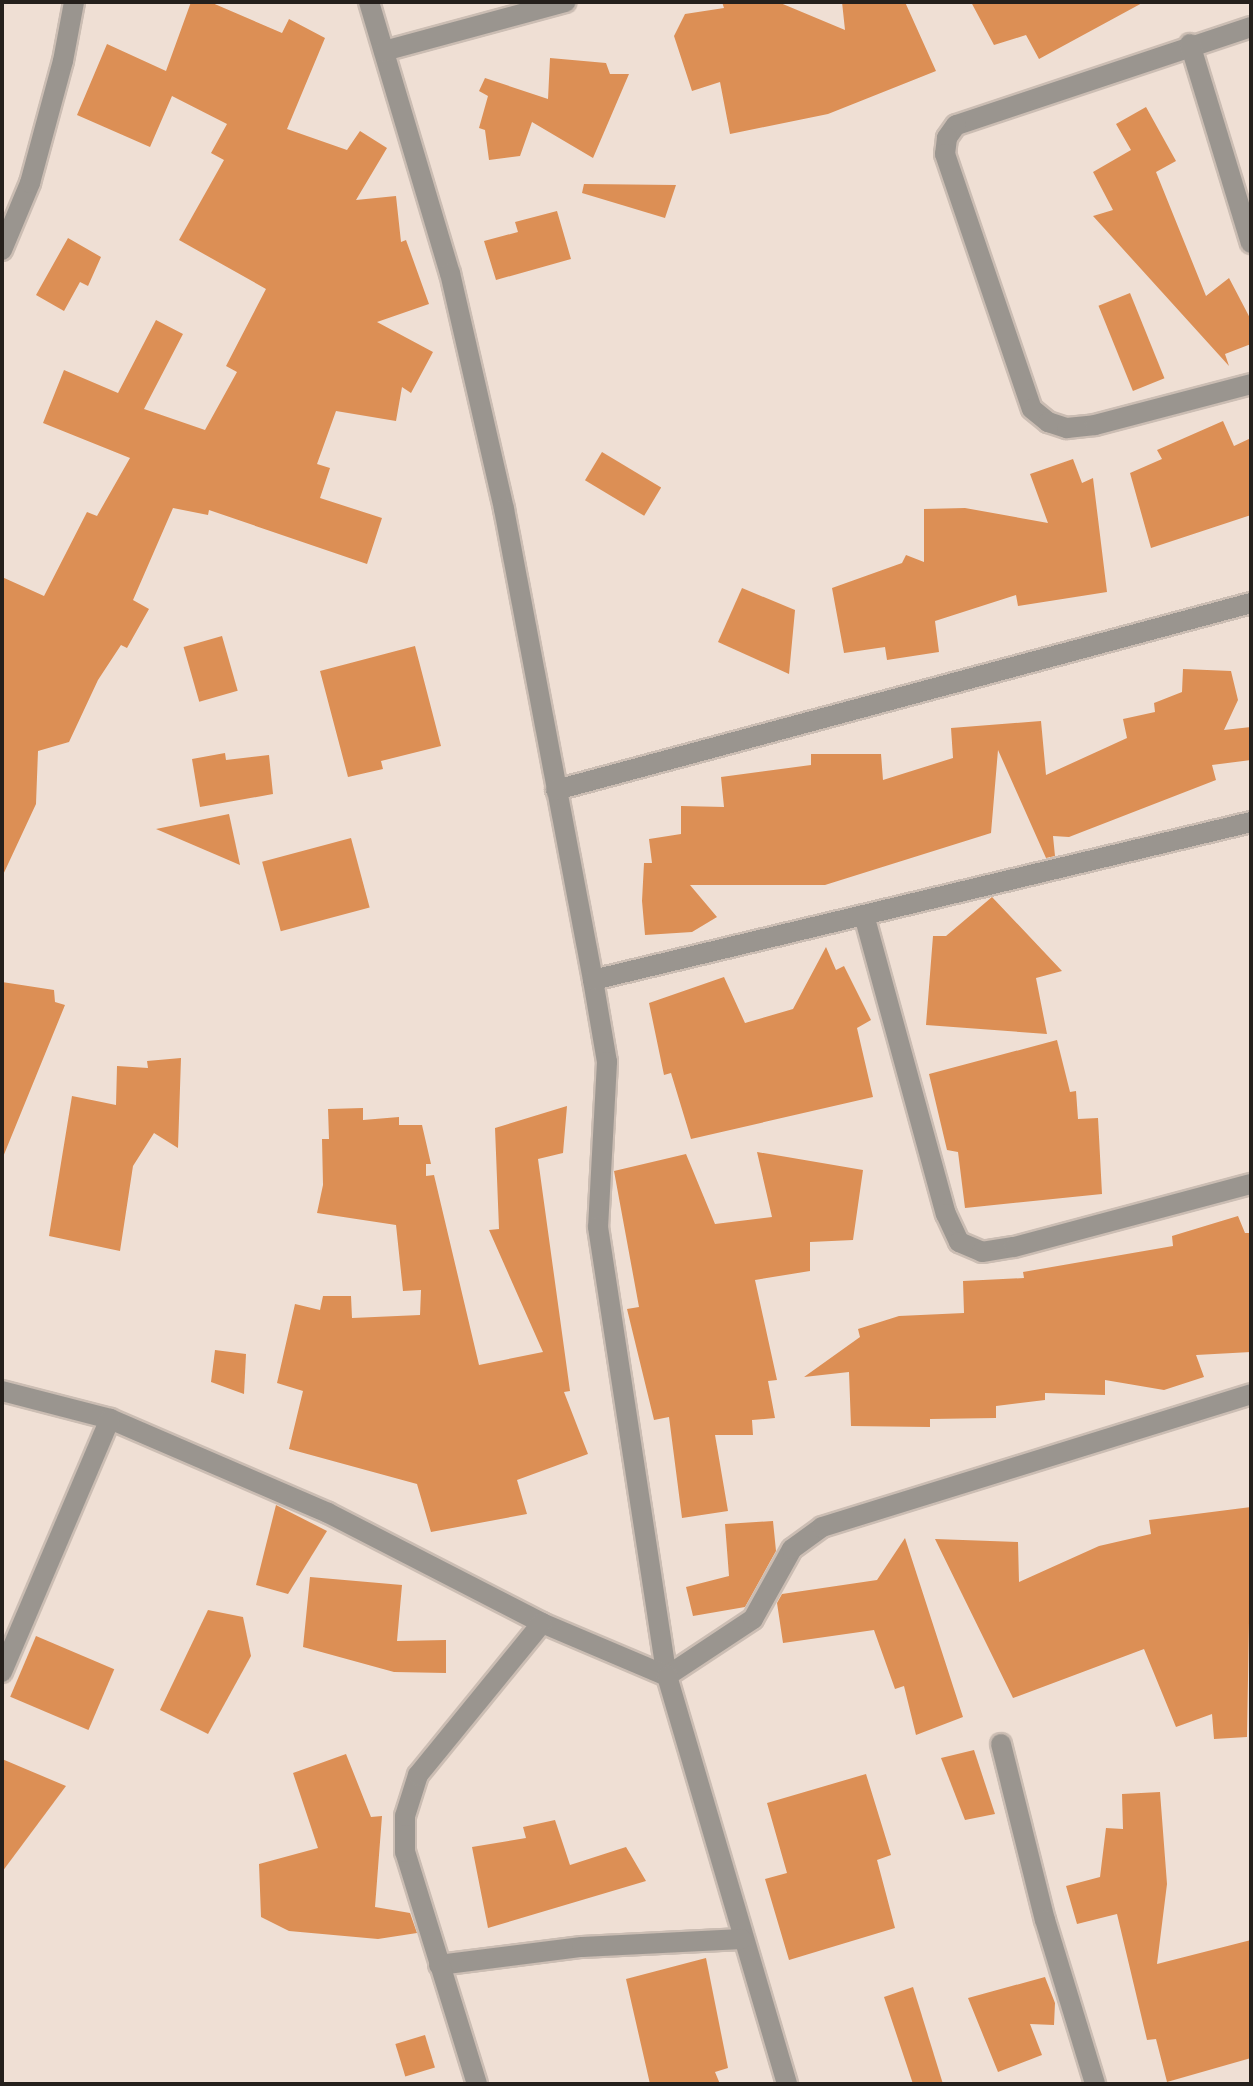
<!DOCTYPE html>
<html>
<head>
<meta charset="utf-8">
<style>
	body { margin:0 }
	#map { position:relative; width:1253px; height:2086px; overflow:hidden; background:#efdfd4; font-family:Rubik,sans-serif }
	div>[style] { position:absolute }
	.building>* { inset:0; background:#dc8f55; transform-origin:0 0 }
	.roads { filter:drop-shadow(2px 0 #cbbdb3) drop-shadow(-2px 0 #cbbdb3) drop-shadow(0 2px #cbbdb3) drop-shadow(0 -2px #cbbdb3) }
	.minor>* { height:20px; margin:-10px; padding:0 10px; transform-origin:10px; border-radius:10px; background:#9a958f }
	span { translate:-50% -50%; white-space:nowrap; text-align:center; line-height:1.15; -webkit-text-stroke:6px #fff; paint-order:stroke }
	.frame { position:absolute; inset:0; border:4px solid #25201c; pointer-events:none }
</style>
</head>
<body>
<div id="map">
	<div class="building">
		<div style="clip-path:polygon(191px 2px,210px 2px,282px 33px,289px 19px,325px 38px,287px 129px,347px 150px,360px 131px,387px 148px,356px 200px,396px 196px,401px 242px,406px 240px,429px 304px,377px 322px,433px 352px,411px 393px,402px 387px,396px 421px,336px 411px,317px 464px,330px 468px,320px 498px,382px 518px,367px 564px,209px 510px,208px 515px,173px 508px,133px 600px,149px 609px,127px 648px,121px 645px,98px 680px,69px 742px,38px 751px,36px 804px,2px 877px,2px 577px,44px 596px,87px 512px,97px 516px,130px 458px,43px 423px,64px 370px,118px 393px,156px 320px,183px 334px,144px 409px,205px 430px,237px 372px,226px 366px,266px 289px,179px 240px,224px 160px,211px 153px,227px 124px,172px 96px,150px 147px,77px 115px,107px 44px,166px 71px)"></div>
		<div style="clip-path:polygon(722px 2px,778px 2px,845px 30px,842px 2px,905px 2px,936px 71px,828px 114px,730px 134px,720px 82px,692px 91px,674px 36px,685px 14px,724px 8px)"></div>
		<div style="clip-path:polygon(971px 2px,1144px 2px,1039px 59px,1026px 35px,994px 45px)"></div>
		<div style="clip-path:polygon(550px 58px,606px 63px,610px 74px,629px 74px,593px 158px,532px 122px,520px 156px,489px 160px,485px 130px,479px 128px,488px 96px,479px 91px,485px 78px,548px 99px)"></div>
		<div style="clip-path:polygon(1146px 107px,1176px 161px,1156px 172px,1206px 296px,1229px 278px,1251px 320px,1251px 344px,1225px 354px,1229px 366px,1093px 216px,1113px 210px,1093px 172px,1131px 150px,1116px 124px)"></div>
		<div style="clip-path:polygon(584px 184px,676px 185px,665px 218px,582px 193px)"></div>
		<div style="clip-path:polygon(557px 211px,571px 259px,496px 280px,484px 241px,518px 232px,515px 222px)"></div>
		<div style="clip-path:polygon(68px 238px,101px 257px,88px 286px,80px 282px,64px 311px,36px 295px)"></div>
		<div style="left:1130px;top:293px;width:92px;height:34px;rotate:68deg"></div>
		<div style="clip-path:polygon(1223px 421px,1234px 446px,1251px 438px,1251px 515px,1151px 548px,1130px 473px,1162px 459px,1157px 450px)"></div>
		<div style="left:602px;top:452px;width:69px;height:33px;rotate:31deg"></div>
		<div style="clip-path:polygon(1073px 459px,1082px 483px,1093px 478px,1107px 592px,1018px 606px,1016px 595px,935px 621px,939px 652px,887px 660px,885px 647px,844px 653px,832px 588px,902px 563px,906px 555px,924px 562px,924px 509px,965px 508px,1048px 523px,1030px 474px)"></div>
		<div style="clip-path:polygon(742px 588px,795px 610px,789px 674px,718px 642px)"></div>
		<div style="left:222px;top:636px;width:57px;height:40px;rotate:74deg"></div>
		<div style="clip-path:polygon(415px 646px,441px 746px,381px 761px,383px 769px,348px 777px,320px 671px)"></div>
		<div style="clip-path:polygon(1183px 669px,1231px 671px,1238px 700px,1224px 730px,1251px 727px,1251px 760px,1212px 765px,1216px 780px,1069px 837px,1053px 836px,1055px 856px,1046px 858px,998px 750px,991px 833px,825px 885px,690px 885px,717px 917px,692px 932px,645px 935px,642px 901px,644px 863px,652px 863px,649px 839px,681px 834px,681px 806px,724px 807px,721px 777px,811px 765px,811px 754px,881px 754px,883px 780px,953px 758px,951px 728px,1041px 721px,1046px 775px,1127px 738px,1123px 719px,1155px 712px,1154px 703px,1182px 692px)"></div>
		<div style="clip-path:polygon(225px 753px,226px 760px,269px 755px,273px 794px,200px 807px,192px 759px)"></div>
		<div style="clip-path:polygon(229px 814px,240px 865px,156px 829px)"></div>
		<div style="left:351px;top:838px;width:72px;height:92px;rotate:75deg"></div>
		<div style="clip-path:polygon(992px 897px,1062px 971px,1036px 978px,1047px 1034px,926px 1025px,933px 936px,946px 936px)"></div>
		<div style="clip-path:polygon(826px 947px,836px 970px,844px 966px,871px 1020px,857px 1028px,873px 1097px,691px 1139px,671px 1073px,664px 1075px,649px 1003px,724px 977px,745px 1023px,793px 1009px)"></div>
		<div style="clip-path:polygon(2px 982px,54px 990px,55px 1002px,65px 1005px,3px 1157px)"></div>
		<div style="clip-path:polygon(1057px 1040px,1070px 1092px,1076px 1091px,1078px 1119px,1098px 1118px,1102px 1194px,965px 1208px,958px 1152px,947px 1150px,929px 1074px)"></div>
		<div style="clip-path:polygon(181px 1058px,178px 1148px,154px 1133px,133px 1166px,120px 1251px,49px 1236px,72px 1096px,116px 1105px,117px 1066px,148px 1068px,147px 1061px)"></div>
		<div style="clip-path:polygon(567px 1106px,563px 1153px,538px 1159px,570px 1391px,564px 1392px,588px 1454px,517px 1480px,527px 1514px,431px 1532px,417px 1484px,289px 1449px,303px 1391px,277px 1383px,295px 1304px,320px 1310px,323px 1296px,351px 1296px,352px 1318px,420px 1315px,421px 1290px,403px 1291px,396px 1225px,317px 1213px,323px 1185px,322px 1139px,329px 1139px,328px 1109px,363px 1108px,363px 1120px,399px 1117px,399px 1125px,422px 1125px,431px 1164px,426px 1164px,426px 1176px,434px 1175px,479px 1365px,543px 1352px,489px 1230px,499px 1229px,495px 1128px)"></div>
		<div style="clip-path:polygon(757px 1152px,863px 1170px,853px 1240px,810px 1242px,810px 1271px,755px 1280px,777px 1380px,768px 1381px,775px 1418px,752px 1420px,753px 1435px,715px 1435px,728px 1511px,682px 1518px,669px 1417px,654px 1420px,627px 1309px,639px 1307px,614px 1171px,686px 1154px,715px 1224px,772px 1217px)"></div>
		<div style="clip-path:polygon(1238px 1216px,1245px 1233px,1251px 1233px,1251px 1352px,1196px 1355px,1204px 1377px,1164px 1390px,1105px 1380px,1105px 1395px,1045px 1393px,1045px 1400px,996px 1406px,996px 1418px,930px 1419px,930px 1427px,851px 1426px,849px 1372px,804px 1377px,860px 1337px,858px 1329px,899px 1316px,964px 1313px,963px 1281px,1024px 1278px,1023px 1272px,1173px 1246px,1172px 1236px)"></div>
		<div style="clip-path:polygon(215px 1350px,246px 1354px,244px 1394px,211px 1382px)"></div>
		<div style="clip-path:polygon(276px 1505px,327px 1531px,288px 1594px,256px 1585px)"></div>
		<div style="clip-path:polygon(1251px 1507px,1247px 1737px,1214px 1739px,1212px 1714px,1176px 1727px,1144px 1649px,1013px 1698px,935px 1539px,1018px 1542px,1019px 1582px,1099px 1546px,1151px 1534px,1149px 1520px)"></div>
		<div style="clip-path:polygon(773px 1521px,776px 1551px,745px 1607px,693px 1616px,686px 1587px,729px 1576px,725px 1524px)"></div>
		<div style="clip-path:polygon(905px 1538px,963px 1717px,916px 1735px,904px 1686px,895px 1689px,874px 1630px,783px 1643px,777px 1603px,782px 1594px,877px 1580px)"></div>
		<div style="clip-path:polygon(310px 1577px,402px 1585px,397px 1641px,446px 1640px,446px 1673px,394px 1672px,303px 1647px)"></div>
		<div style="clip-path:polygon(208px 1610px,243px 1617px,251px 1656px,208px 1734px,160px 1710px)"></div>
		<div style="left:36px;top:1636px;width:85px;height:66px;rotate:23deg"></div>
		<div style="clip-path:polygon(974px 1750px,995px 1814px,965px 1820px,941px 1758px)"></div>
		<div style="clip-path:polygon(346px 1754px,371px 1817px,382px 1816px,375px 1907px,410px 1913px,417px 1933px,378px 1939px,289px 1931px,261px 1917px,259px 1864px,318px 1848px,293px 1773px)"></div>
		<div style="clip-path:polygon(2px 1759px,66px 1786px,2px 1872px)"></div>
		<div style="clip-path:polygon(866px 1774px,891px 1855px,877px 1860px,895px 1928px,789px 1960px,765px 1879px,787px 1873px,767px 1803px)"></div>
		<div style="clip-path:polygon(1160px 1792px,1167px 1884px,1157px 1964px,1251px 1940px,1251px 2058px,1167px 2082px,1156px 2039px,1147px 2040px,1117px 1914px,1077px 1924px,1066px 1886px,1100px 1877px,1106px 1828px,1123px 1829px,1122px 1794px)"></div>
		<div style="clip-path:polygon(555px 1820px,570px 1865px,626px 1847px,646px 1881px,488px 1928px,472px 1847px,526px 1838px,523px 1827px)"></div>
		<div style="clip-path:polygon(706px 1958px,728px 2068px,715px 2072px,720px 2084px,650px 2084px,626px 1979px)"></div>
		<div style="clip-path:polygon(1045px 1977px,1055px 2003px,1054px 2025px,1030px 2024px,1042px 2055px,998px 2072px,968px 1998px)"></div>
		<div style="clip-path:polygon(913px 1987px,943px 2084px,913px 2084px,884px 1997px)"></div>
		<div style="left:425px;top:2035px;width:34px;height:31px;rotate:73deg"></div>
	</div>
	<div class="roads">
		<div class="minor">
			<div style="left:369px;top:2px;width:283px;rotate:73.4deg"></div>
			<div style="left:450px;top:273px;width:242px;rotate:77.1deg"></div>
			<div style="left:504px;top:509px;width:479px;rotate:79.3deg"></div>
			<div style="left:593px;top:980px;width:83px;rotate:80.3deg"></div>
			<div style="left:607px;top:1062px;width:165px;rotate:93.1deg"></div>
			<div style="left:598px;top:1227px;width:454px;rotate:81.3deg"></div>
			<div style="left:667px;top:1676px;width:103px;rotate:-33.5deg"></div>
			<div style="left:753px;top:1619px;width:80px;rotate:-60.9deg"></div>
			<div style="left:792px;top:1549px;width:37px;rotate:-36deg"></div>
			<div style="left:822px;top:1527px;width:449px;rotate:-17.2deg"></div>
			<div style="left:1251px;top:27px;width:311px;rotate:161.6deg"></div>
			<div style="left:956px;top:125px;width:16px;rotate:125deg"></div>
			<div style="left:947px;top:138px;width:16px;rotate:97deg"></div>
			<div style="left:945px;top:154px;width:269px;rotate:71.2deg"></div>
			<div style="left:1032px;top:409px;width:21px;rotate:39deg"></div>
			<div style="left:1048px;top:422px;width:20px;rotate:18deg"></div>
			<div style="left:1067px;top:428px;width:28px;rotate:-6deg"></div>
			<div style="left:1095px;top:425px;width:161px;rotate:-14.7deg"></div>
			<div style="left:1190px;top:44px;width:208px;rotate:73deg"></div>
			<div style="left:384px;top:51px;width:188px;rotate:-15.1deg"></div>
			<div style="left:2px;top:250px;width:73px;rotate:-67.3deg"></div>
			<div style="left:30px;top:183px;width:126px;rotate:-74.9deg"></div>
			<div style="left:63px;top:61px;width:60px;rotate:-79.4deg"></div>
			<div style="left:556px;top:790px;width:720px;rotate:-15.06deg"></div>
			<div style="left:864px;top:915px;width:310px;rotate:74.7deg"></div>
			<div style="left:946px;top:1214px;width:31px;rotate:65deg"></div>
			<div style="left:959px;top:1242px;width:25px;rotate:23deg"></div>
			<div style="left:982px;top:1252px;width:32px;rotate:-9deg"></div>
			<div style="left:1014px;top:1247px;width:245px;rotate:-14.9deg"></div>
			<div style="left:593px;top:980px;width:677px;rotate:-13.5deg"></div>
			<div style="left:2px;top:1391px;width:112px;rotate:14.5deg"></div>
			<div style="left:110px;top:1419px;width:237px;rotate:23.3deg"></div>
			<div style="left:328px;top:1513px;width:241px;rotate:27.2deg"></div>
			<div style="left:542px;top:1623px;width:136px;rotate:23deg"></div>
			<div style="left:667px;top:1676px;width:425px;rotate:73.6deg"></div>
			<div style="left:2px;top:1672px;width:275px;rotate:-66.9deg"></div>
			<div style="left:1001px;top:1744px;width:181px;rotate:76deg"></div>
			<div style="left:1045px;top:1920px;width:171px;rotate:73deg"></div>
			<div style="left:439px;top:1965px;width:144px;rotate:-7.2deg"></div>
			<div style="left:582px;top:1947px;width:160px;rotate:-2.9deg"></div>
			<div style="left:477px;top:2084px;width:243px;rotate:-107.2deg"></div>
			<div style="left:405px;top:1852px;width:36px;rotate:-90deg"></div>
			<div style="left:405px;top:1816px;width:43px;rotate:-72.4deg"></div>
			<div style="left:418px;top:1775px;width:196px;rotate:-50.8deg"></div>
		</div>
	</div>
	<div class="frame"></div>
</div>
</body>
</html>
